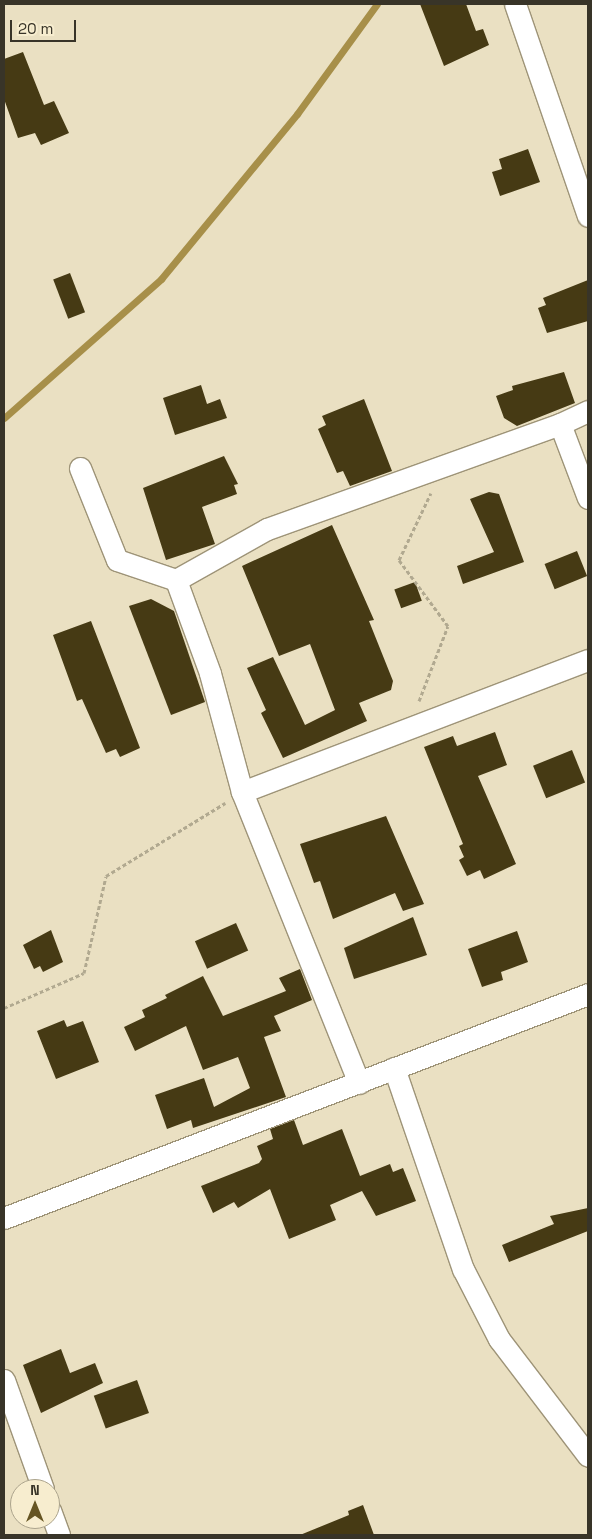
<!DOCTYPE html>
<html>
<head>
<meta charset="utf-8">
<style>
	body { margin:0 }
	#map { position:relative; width:592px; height:1539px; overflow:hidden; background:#eae0c2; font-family:"Space Grotesk",sans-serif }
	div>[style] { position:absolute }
	.stream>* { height:7px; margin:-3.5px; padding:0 3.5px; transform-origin:3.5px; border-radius:3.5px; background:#a78f49 }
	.building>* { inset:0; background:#463a14; transform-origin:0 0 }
	.path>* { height:3px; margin-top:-1.5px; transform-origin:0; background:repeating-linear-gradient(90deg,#b1a990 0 4px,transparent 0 6.5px) }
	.roads { filter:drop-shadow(1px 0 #9e9478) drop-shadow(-1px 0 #9e9478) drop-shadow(0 1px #9e9478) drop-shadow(0 -1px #9e9478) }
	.minor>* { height:21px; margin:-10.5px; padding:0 10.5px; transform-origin:10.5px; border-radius:10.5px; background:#fff }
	span { translate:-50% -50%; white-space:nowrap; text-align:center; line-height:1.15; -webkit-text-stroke:5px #f7edcf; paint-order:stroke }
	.frame { position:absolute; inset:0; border:5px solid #383428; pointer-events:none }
	.north { position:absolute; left:10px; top:1479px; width:50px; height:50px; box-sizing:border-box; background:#f7edcf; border:1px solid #aba38c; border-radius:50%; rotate:0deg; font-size:14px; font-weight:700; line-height:20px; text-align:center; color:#383428 }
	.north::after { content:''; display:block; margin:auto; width:18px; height:22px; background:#665523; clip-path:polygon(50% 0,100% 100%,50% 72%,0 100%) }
	.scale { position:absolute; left:10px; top:20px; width:66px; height:22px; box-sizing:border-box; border:2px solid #383428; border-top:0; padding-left:6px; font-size:15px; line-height:18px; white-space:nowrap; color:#383428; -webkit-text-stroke:4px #f7edcf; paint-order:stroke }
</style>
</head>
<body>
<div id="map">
	<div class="stream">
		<div style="left:4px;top:418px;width:210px;rotate:-41.5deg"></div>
		<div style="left:161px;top:279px;width:214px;rotate:-50.5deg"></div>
		<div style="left:297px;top:114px;width:136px;rotate:-54deg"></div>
	</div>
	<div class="building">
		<div style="clip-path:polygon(420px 4px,466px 4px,476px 31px,483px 29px,489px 45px,444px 66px)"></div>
		<div style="clip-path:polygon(23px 52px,44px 105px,54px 101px,69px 133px,41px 145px,35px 133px,18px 138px,4px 99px,4px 59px)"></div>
		<div style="clip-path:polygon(528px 149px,540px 182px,500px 196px,492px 172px,502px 169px,499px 159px)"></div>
		<div style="left:70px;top:273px;width:42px;height:18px;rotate:69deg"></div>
		<div style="clip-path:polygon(588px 280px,588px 321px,547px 333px,538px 308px,546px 305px,543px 298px)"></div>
		<div style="clip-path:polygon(564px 372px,575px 403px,517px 426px,504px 418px,496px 396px,513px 390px,512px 386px)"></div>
		<div style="clip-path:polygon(201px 385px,207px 404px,220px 399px,227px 418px,175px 435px,163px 398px)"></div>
		<div style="clip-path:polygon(364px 399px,392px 471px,350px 486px,343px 471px,337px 473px,318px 429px,326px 425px,322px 416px)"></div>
		<div style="clip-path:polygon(224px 456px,238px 484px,234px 485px,237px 494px,202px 507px,215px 544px,166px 560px,143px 488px)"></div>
		<div style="clip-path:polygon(489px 492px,499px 494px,524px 562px,463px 584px,457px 566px,494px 552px,470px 499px)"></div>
		<div style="clip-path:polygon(332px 525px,374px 620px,369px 621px,393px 681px,391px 690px,359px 703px,367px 721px,283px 758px,261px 713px,266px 710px,247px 668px,273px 657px,305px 725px,335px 710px,310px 644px,279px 656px,242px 566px)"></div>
		<div style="left:577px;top:551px;width:27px;height:35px;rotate:68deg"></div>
		<div style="left:415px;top:582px;width:20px;height:22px;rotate:70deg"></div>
		<div style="clip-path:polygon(151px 599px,174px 611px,205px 702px,171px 715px,129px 606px)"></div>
		<div style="clip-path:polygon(91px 621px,140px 748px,120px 757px,116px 749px,106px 753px,82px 699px,77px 701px,53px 635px)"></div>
		<div style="clip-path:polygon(495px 732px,507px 765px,478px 776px,516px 864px,484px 879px,480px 870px,467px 876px,459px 860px,464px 857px,459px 846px,463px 844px,424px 747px,453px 736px,457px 746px)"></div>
		<div style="left:572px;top:750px;width:35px;height:42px;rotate:68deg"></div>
		<div style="clip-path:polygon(386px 816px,424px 904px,403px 911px,395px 893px,333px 919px,320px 881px,314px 883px,300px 844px)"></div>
		<div style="clip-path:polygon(413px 917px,427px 955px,354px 979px,344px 948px)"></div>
		<div style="left:236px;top:923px;width:30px;height:45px;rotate:66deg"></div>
		<div style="clip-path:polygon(51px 930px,63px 962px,43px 972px,40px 966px,34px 969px,23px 945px)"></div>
		<div style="clip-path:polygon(517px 931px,528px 962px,501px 972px,503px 980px,482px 987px,468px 949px)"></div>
		<div style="clip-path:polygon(300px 969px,312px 1000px,274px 1016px,281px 1031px,264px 1037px,286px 1097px,193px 1128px,191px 1120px,167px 1129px,155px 1095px,204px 1078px,214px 1107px,250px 1088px,238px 1057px,203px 1070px,186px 1026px,135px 1051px,124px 1027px,145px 1017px,142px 1010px,167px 998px,165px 995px,203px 976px,223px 1016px,286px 991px,279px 978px)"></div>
		<div style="clip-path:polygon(64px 1020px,67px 1027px,83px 1021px,99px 1062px,56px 1079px,37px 1031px)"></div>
		<div style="clip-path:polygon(294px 1120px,303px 1145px,342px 1129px,360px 1176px,390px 1164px,393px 1172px,403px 1168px,416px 1201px,376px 1216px,362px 1191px,330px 1205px,336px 1220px,289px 1239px,270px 1189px,238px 1208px,234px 1202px,213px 1213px,201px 1186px,259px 1163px,262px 1159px,257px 1146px,273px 1139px,270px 1129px)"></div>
		<div style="clip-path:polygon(588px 1208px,588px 1231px,509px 1262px,502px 1245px,554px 1224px,550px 1216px)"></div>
		<div style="clip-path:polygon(61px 1349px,70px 1373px,95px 1363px,103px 1383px,41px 1413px,23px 1365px)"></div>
		<div style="left:137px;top:1380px;width:35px;height:46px;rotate:70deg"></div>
		<div style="clip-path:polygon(363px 1505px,374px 1535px,300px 1535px,349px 1515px,348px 1511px)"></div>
	</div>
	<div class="path">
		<div style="left:419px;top:701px;width:80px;rotate:-68.9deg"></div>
		<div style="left:448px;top:626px;width:82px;rotate:-126.6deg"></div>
		<div style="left:399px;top:560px;width:74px;rotate:-64.5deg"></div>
		<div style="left:4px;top:1008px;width:87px;rotate:-23.6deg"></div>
		<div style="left:84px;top:973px;width:99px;rotate:-77.2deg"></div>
		<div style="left:106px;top:876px;width:140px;rotate:-31.5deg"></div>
	</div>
	<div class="roads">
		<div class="minor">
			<div style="left:515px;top:4px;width:224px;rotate:71deg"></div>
			<div style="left:560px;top:424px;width:31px;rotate:-25deg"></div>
			<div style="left:80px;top:468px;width:99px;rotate:68.1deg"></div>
			<div style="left:117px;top:560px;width:62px;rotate:18.7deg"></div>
			<div style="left:242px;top:792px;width:370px;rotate:-20.9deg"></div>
			<div style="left:394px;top:1068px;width:213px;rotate:71.1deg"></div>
			<div style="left:463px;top:1269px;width:79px;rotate:62.8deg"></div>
			<div style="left:499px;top:1339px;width:147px;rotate:52.7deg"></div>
			<div style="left:359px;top:1083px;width:314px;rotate:-111.9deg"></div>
			<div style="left:242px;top:792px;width:123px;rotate:-105.1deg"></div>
			<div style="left:210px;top:673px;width:99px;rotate:-110.1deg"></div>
			<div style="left:176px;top:580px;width:104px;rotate:-29.3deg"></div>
			<div style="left:267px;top:529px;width:311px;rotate:-19.7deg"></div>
			<div style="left:560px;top:424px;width:79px;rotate:69.3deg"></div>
			<div style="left:4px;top:1218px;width:625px;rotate:-20.98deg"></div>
			<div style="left:4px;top:1380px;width:116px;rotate:70.3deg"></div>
			<div style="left:50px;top:1510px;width:27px;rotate:70deg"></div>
		</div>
	</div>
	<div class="frame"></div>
	<div class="north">N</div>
	<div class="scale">20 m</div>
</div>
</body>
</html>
